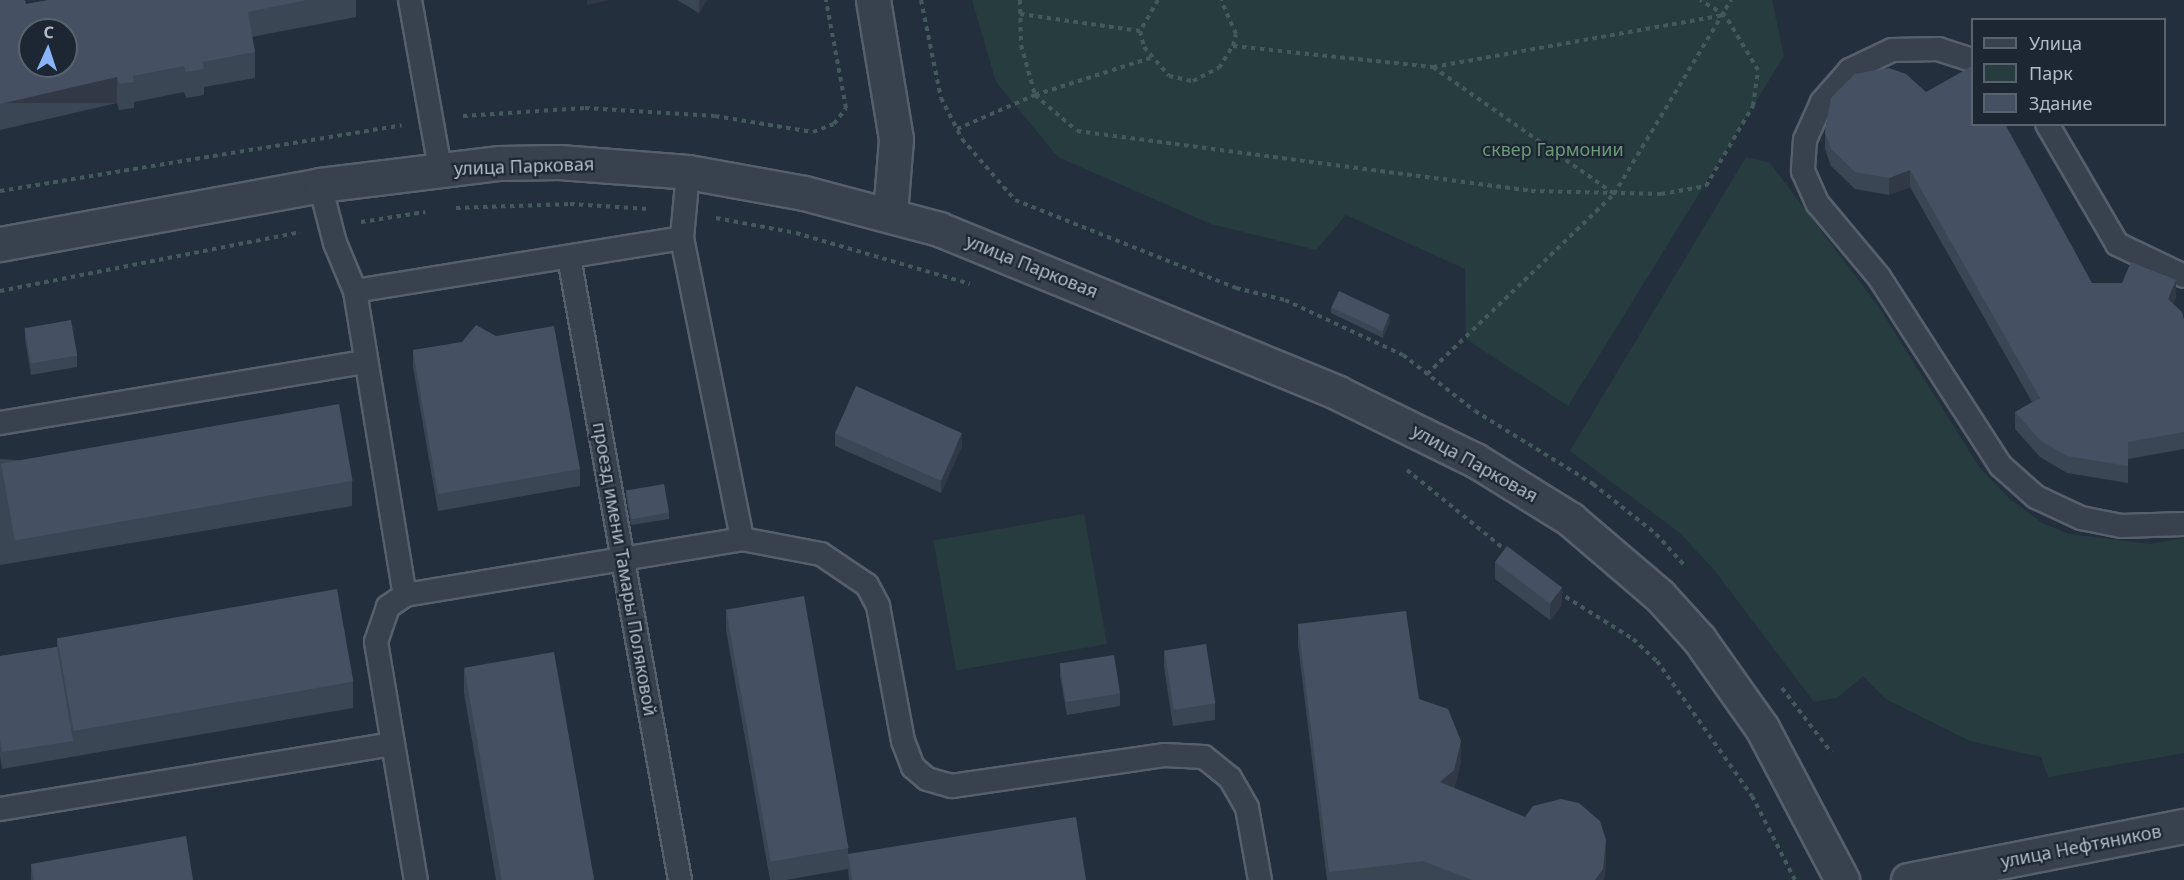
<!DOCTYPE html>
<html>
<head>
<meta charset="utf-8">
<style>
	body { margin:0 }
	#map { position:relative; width:2184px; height:880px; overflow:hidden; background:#242f3e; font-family:"Noto Sans",sans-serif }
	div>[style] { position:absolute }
	.green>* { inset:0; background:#263c3f; transform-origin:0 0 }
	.path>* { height:4px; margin-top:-2px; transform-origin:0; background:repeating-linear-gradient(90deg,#44595c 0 4.5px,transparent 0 9px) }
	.roads { filter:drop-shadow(2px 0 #565f6c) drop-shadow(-2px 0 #565f6c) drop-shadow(0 2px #565f6c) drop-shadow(0 -2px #565f6c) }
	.lane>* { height:22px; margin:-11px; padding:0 11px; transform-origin:11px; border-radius:11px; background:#38414e }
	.street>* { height:33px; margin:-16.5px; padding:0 16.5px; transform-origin:16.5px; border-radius:16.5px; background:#38414e }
	.wall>* { inset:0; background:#3b4654 }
	.shaded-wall>* { inset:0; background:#303945; transform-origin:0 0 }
	.building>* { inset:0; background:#455162; transform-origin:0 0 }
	span { translate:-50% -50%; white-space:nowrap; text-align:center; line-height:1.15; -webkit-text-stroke:4.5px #1d2633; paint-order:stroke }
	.park-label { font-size:18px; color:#6b9a76 }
	.street-label { font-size:18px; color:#b4bcc9 }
	.legend { position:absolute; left:1971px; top:18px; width:195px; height:108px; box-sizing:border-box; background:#1d2633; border:2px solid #59626f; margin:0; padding:8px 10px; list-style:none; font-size:18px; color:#b4bcc9 }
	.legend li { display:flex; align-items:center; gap:12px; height:30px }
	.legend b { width:30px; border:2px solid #59626f }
	.north { position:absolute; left:18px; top:18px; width:60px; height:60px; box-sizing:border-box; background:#1d2633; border:2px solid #59626f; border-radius:50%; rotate:3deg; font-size:16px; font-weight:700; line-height:24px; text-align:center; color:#b4bcc9 }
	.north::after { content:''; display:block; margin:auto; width:21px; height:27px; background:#8ab4f8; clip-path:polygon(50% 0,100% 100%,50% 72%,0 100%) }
</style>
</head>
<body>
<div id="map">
	<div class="green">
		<div style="clip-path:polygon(972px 0,1772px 0,1784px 56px,1568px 406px,1466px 339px,1465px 269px,1346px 215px,1316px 250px,1211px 224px,1058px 157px,996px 82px)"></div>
		<div style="clip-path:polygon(1746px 157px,1770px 163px,1878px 306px,1980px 468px,2010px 499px,2042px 523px,2069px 534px,2151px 544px,2184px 538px,2184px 753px,2048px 777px,2041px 757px,1970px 741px,1886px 699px,1863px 676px,1837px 698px,1814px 702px,1715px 571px,1680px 533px,1570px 451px)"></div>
		<div style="left:1084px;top:514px;width:132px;height:153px;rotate:80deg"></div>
	</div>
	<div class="path">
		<div style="left:921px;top:0;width:100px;rotate:78.5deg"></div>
		<div style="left:941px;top:98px;width:46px;rotate:62.9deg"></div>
		<div style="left:962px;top:139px;width:81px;rotate:49deg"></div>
		<div style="left:1015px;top:200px;width:238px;rotate:21.7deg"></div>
		<div style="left:1236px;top:288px;width:50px;rotate:13.8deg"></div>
		<div style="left:1285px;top:300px;width:130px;rotate:25deg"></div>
		<div style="left:1403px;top:355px;width:91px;rotate:37.9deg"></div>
		<div style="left:1475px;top:411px;width:139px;rotate:31.7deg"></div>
		<div style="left:1593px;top:484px;width:80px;rotate:38.4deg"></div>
		<div style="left:1656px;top:534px;width:42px;rotate:47.9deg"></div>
		<div style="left:1020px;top:0;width:45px;rotate:88.7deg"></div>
		<div style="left:1021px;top:45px;width:52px;rotate:74.4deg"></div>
		<div style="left:1035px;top:95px;width:55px;rotate:40.6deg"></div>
		<div style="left:1077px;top:131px;width:458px;rotate:7.5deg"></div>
		<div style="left:1531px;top:191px;width:130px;rotate:1.3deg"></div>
		<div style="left:1661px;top:194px;width:46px;rotate:-10.1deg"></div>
		<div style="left:1706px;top:186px;width:93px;rotate:-59.6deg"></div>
		<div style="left:1753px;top:106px;width:36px;rotate:-82deg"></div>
		<div style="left:1758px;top:70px;width:64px;rotate:-121deg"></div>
		<div style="left:1725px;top:15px;width:29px;rotate:-149deg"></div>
		<div style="left:1158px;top:0;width:36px;rotate:120deg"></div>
		<div style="left:1140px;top:31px;width:16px;rotate:76deg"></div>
		<div style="left:1144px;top:47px;width:38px;rotate:49deg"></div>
		<div style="left:1169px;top:76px;width:25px;rotate:12deg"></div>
		<div style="left:1193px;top:81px;width:29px;rotate:-27deg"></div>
		<div style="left:1219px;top:68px;width:26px;rotate:-58deg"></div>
		<div style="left:1233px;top:46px;width:12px;rotate:-76deg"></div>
		<div style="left:1236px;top:34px;width:37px;rotate:-114deg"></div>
		<div style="left:1020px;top:14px;width:121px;rotate:8.1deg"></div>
		<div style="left:1233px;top:46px;width:201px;rotate:6deg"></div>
		<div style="left:1433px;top:67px;width:296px;rotate:-10.1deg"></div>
		<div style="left:1433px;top:67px;width:220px;rotate:35deg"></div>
		<div style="left:463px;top:116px;width:122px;rotate:-3.8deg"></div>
		<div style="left:585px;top:108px;width:130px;rotate:3.5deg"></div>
		<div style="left:715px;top:116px;width:99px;rotate:9.3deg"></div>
		<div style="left:813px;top:132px;width:22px;rotate:-21deg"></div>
		<div style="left:834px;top:124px;width:20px;rotate:-53deg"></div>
		<div style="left:846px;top:108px;width:110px;rotate:-100.5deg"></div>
		<div style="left:957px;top:129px;width:85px;rotate:-23.6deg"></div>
		<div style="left:1035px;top:95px;width:121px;rotate:-17.8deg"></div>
		<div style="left:0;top:191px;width:407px;rotate:-9.3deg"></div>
		<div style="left:456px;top:208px;width:114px;rotate:-2deg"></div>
		<div style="left:570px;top:204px;width:79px;rotate:3.6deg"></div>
		<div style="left:716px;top:218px;width:81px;rotate:10.6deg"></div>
		<div style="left:796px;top:233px;width:181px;rotate:16.3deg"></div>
		<div style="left:361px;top:222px;width:65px;rotate:-8.9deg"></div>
		<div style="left:0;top:291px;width:306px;rotate:-11.1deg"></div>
		<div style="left:1427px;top:374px;width:260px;rotate:-43.9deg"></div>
		<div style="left:1614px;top:194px;width:227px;rotate:-58.9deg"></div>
		<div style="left:1407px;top:470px;width:130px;rotate:39.1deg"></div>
		<div style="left:1558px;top:592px;width:89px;rotate:32.1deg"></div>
		<div style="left:1633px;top:639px;width:33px;rotate:43deg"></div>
		<div style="left:1657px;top:661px;width:165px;rotate:54.9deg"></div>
		<div style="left:1752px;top:796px;width:94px;rotate:62.9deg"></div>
		<div style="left:1782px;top:688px;width:81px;rotate:52.6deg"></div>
	</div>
	<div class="roads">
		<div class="lane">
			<div style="left:410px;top:0;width:172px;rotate:79.9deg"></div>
			<div style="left:1972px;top:60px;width:35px;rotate:-162deg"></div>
			<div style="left:1939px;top:49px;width:47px;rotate:178.8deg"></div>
			<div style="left:1892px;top:50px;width:47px;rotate:154.5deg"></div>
			<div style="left:1850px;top:70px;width:43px;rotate:131.2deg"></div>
			<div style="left:1822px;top:102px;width:42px;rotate:114.1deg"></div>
			<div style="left:1805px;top:140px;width:31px;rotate:94deg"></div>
			<div style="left:1803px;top:171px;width:36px;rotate:66deg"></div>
			<div style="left:1818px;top:204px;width:95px;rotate:50.1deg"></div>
			<div style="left:1879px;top:277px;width:225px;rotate:57.2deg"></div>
			<div style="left:2001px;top:466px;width:47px;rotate:41.5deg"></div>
			<div style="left:2036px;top:497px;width:50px;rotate:25deg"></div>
			<div style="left:2081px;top:518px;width:41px;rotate:11.3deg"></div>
			<div style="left:2121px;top:526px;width:63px;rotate:-1.8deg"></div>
			<div style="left:2047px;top:124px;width:139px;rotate:59.7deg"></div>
			<div style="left:2117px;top:244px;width:74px;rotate:25.5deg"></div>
			<div style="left:688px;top:172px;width:66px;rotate:95.2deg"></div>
			<div style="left:682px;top:238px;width:307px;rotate:78.7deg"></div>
			<div style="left:320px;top:185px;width:60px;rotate:75.5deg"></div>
			<div style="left:335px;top:243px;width:52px;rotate:67.4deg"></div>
			<div style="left:355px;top:291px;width:308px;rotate:80.7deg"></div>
			<div style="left:405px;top:595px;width:21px;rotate:145deg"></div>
			<div style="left:388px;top:607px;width:37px;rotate:109deg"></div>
			<div style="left:376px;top:642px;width:241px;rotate:80.5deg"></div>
			<div style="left:569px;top:257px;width:633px;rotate:79.9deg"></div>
			<div style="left:355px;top:291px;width:331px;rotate:-9.2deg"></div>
			<div style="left:0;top:423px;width:371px;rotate:-9.5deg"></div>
			<div style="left:405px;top:595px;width:342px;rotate:-9.4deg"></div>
			<div style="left:742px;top:539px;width:80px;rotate:10.8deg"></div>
			<div style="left:821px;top:554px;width:55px;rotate:34deg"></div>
			<div style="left:867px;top:585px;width:24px;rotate:62deg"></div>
			<div style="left:878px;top:606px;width:137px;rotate:79.5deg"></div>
			<div style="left:903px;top:741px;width:28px;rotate:69deg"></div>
			<div style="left:913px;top:767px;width:18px;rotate:41deg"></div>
			<div style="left:927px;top:779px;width:26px;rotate:16deg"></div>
			<div style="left:952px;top:786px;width:214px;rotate:-8.3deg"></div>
			<div style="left:1164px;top:755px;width:40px;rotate:2.9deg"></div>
			<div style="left:1204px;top:757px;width:33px;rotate:39deg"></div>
			<div style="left:1230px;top:778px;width:34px;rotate:60deg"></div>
			<div style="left:1247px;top:808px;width:73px;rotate:79.8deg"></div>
			<div style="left:0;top:809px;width:398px;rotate:-9.4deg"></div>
		</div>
		<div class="street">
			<div style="left:873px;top:0;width:141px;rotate:80.6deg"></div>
			<div style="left:896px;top:139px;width:74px;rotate:94.6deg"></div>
			<div style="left:0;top:244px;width:325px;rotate:-10.4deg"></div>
			<div style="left:320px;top:185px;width:181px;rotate:-7deg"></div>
			<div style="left:500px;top:163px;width:59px;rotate:-1deg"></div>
			<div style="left:559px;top:162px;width:129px;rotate:4.4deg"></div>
			<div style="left:688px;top:172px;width:118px;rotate:10.3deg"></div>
			<div style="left:804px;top:193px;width:140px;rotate:14.9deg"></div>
			<div style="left:939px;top:229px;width:431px;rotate:22.3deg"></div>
			<div style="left:1338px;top:393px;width:153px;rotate:26.1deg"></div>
			<div style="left:1475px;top:460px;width:112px;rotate:31.8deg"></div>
			<div style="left:1570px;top:519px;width:118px;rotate:40.5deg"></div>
			<div style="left:1660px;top:596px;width:58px;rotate:47.8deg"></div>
			<div style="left:1699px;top:639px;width:109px;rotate:54.7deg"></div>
			<div style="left:1762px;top:728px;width:172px;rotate:62.2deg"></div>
			<div style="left:1908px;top:880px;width:281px;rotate:-11.1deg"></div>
		</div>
	</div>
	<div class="wall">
		<div style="clip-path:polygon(0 0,26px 4px,49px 0,356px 0,356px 17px,252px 37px,255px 52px,255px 78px,204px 87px,204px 95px,186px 98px,184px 92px,134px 102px,134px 108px,119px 110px,117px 103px,0 130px)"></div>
		<div style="clip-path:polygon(677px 0,707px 0,699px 13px)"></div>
		<div style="clip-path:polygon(1831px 98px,2092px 283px,2176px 297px,2173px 304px,2184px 320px,2184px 449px,2128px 459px,2128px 483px,2067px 473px,2040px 457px,2015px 429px,2015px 412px,2032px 402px,1910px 187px,1889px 195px,1855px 189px,1831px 166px,1825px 149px,1825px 132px)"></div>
		<div style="clip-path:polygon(1331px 307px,1390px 322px,1383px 338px,1331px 313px)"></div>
		<div style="clip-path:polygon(25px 327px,77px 355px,77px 367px,31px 375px,25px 339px)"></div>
		<div style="clip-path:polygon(413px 350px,580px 469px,580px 486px,438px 511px,413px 367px)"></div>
		<div style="clip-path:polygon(835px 434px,962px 446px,941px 493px,835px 446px)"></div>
		<div style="clip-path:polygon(0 459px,352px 481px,352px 506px,0 565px)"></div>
		<div style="clip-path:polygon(626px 489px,669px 513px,669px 519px,631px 525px,626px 496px)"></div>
		<div style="clip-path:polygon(1495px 562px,1562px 605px,1550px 620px,1495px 579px)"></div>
		<div style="clip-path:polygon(726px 609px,848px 848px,848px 854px,1086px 880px,849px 880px,848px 869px,786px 880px,770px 880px,726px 630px)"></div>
		<div style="clip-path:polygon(1298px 624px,1419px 699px,1461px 762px,1454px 788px,1606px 861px,1604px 880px,1327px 880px,1298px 645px)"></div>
		<div style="clip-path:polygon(57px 638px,353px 682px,353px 708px,2px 769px,0 756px,0 656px,57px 647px)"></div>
		<div style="clip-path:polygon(1164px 650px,1215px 703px,1215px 720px,1173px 726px,1164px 667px)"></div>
		<div style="clip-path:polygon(1060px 663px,1120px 694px,1120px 706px,1067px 715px,1060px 676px)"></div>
		<div style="clip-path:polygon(464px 668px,594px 880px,496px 880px,464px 693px)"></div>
		<div style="clip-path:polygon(31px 864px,193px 880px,31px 880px)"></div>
	</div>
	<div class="shaded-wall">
		<div style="clip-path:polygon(587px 0,610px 0,587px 5px)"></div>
		<div style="clip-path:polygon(699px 0,707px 0,699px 13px)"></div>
		<div style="left:117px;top:77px;width:26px;height:120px;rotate:90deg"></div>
		<div style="clip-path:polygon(1910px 170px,1910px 187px,1889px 195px,1889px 178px)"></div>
		<div style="clip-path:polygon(2176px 280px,2176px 297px,2168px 316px,2168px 299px)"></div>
		<div style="clip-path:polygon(1390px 315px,1390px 322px,1383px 338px,1383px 332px)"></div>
		<div style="clip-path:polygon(962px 434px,962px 446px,941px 493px,941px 481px)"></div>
		<div style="clip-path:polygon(1562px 588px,1562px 605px,1550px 620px,1550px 603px)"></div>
		<div style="clip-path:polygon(1461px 741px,1461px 762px,1454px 791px,1440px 782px)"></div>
		<div style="clip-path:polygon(1606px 840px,1606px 861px,1604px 880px,1595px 880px)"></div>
	</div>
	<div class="building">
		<div style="clip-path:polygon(evenodd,0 0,25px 0,26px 4px,49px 0,307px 0,248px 12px,255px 52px,203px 62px,204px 69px,186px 72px,184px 66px,133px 76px,134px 82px,119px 84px,117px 77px,0 104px,0 0,30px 30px,66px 30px,66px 66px,30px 66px,30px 30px)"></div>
		<div style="clip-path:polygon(1972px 66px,1972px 124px,2005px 124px,2092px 283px,2122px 283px,2131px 262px,2176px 280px,2168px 299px,2182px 312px,2184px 320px,2184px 432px,2128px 442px,2128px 466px,2067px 456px,2040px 440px,2015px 412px,2040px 398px,1910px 170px,1889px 178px,1855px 172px,1831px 149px,1825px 132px,1831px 98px,1855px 74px,1889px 68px,1906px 74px,1926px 92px)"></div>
		<div style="left:1339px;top:291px;width:56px;height:18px;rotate:25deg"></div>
		<div style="left:71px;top:320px;width:36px;height:47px;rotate:80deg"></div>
		<div style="clip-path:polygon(476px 325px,496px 336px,554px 326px,580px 469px,438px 494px,413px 350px,462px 342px)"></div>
		<div style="left:856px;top:386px;width:116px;height:52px;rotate:24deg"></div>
		<div style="left:339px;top:404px;width:78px;height:343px;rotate:80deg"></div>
		<div style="left:664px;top:484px;width:29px;height:38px;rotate:80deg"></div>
		<div style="left:1507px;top:546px;width:69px;height:20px;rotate:37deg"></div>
		<div style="left:337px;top:589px;width:94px;height:284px;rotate:80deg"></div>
		<div style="left:804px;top:596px;width:256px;height:79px;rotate:80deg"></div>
		<div style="clip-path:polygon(1406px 611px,1419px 699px,1448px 709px,1461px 741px,1454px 770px,1440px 782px,1525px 817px,1533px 806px,1561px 799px,1579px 803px,1600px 821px,1606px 840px,1603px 869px,1595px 880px,1472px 880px,1423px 861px,1329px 872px,1298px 624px)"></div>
		<div style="left:1206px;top:644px;width:60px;height:42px;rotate:81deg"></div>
		<div style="clip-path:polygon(57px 647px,73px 741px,2px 752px,0 739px,0 656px)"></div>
		<div style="left:554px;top:652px;width:231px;height:91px;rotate:80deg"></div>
		<div style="left:1114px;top:655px;width:39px;height:55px;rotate:81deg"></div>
		<div style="clip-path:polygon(1076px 817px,1086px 880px,852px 880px,848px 854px)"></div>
		<div style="clip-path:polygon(186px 836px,193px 880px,34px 880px,31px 864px)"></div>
	</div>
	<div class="park-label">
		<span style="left:1553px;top:149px">сквер Гармонии</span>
	</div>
	<div class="street-label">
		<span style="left:524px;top:166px;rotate:-2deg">улица Парковая</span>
		<span style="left:1032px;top:266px;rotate:22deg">улица Парковая</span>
		<span style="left:1475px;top:463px;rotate:29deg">улица Парковая</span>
		<span style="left:625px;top:569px;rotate:80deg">проезд имени Тамары Поляковой</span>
		<span style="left:2081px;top:846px;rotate:-11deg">улица Нефтяников</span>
	</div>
	<ul class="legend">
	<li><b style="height:8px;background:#38414e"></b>Улица</li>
	<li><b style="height:16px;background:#263c3f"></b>Парк</li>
	<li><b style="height:16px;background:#455162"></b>Здание</li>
	</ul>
	<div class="north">С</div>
</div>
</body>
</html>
